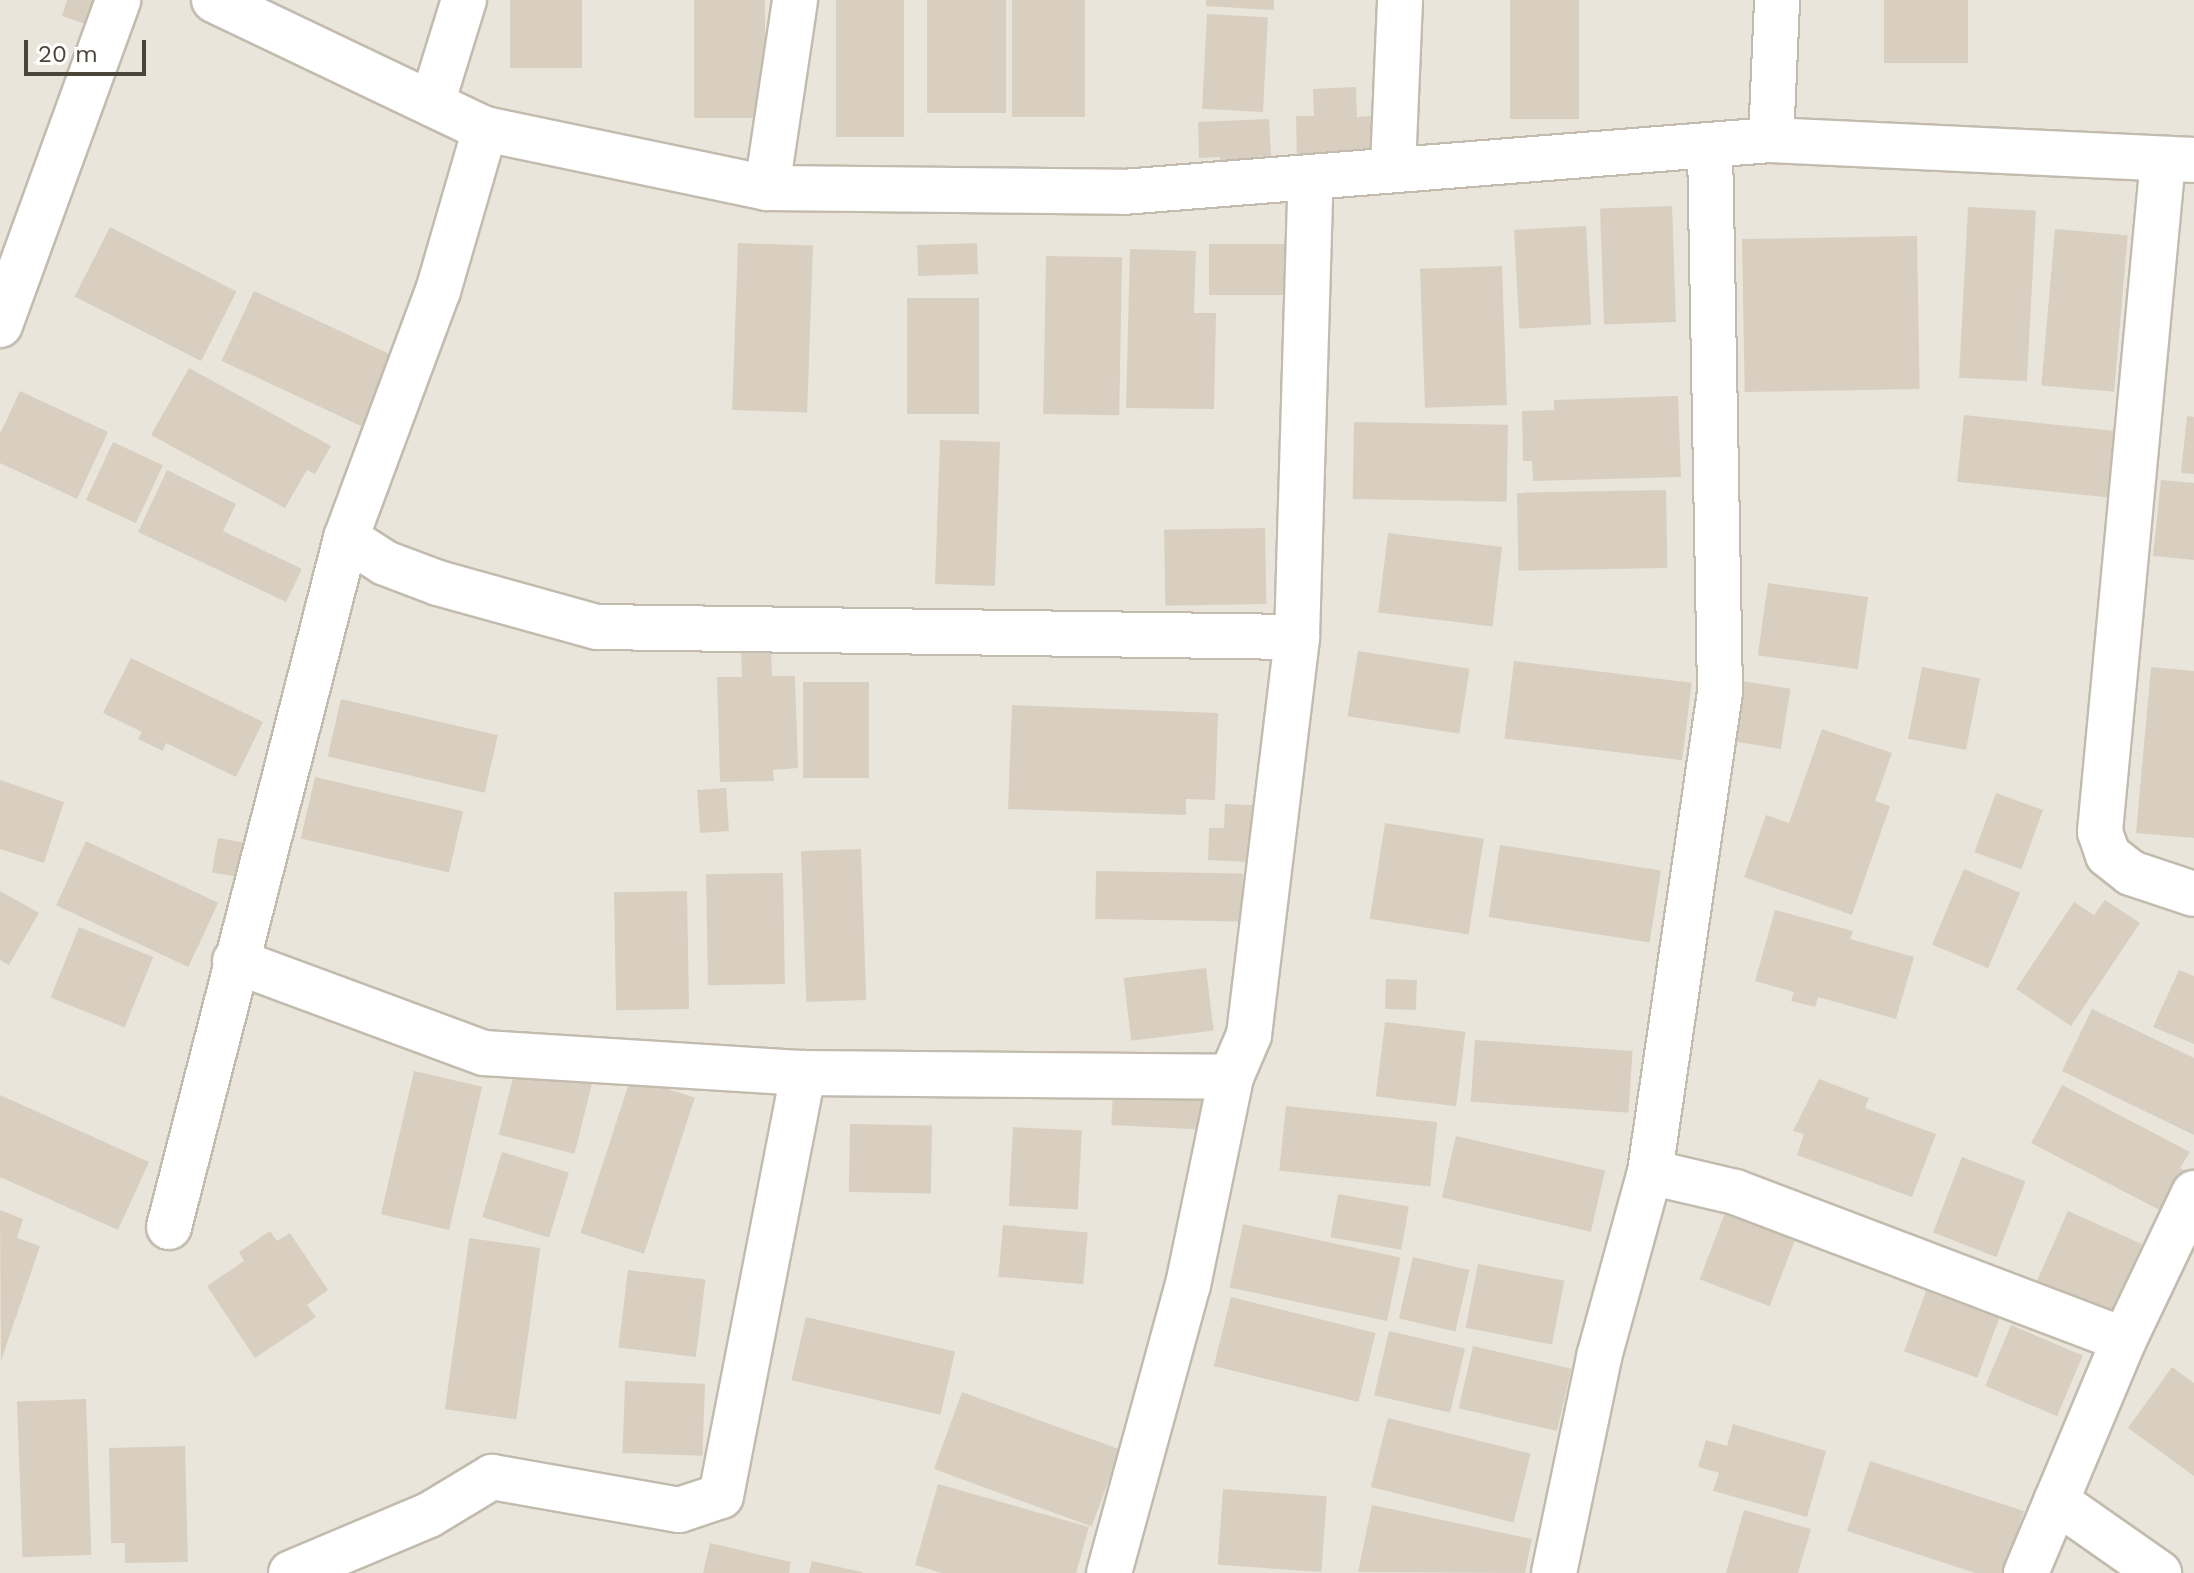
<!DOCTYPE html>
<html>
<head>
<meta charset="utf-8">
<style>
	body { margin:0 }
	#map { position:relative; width:2194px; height:1573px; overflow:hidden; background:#f6f3ec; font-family:"Work Sans",sans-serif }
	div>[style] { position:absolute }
	.residential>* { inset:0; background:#eae5da; transform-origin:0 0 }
	.building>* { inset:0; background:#d8cfc1; transform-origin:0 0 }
	.roads { filter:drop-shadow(2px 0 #c2bbae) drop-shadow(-2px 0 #c2bbae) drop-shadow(0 2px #c2bbae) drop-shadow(0 -2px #c2bbae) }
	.minor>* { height:44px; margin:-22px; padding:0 22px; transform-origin:22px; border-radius:22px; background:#fff }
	span { translate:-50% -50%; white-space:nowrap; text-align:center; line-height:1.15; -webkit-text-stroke:7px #fff; paint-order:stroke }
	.scale { position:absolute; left:24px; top:40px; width:122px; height:36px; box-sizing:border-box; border:4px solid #4b4439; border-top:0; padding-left:10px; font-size:24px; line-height:28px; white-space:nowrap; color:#4b4439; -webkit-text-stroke:6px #fff; paint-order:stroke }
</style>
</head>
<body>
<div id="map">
	<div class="residential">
		<div style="left:0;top:0;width:2194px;height:1573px"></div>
	</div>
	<div class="building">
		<div style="clip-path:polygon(67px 0,103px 0,94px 27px,62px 16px)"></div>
		<div style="left:510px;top:0;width:72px;height:68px"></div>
		<div style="left:694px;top:0;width:71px;height:118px"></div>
		<div style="left:836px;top:0;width:68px;height:137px"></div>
		<div style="left:927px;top:0;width:79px;height:113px"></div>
		<div style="left:1012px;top:0;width:73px;height:117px"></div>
		<div style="clip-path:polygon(1206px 0,1274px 0,1274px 10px,1206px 6px)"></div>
		<div style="left:1510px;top:0;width:69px;height:119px"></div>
		<div style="left:1884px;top:0;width:84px;height:63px"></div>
		<div style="left:1207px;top:14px;width:61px;height:95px;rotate:3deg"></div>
		<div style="clip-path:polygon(1356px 87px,1357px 117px,1371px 116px,1372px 156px,1297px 166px,1296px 116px,1314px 116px,1313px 89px)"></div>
		<div style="clip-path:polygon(1269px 119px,1271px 156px,1251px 157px,1251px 167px,1221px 168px,1220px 157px,1199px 158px,1198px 122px)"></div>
		<div style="left:1672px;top:206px;width:116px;height:72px;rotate:88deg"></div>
		<div style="left:1968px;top:207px;width:68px;height:171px;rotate:3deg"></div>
		<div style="left:1586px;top:226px;width:99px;height:72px;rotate:87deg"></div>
		<div style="left:110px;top:227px;width:142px;height:78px;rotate:27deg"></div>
		<div style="left:2055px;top:229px;width:73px;height:157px;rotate:5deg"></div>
		<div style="left:1917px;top:236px;width:153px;height:175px;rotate:89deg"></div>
		<div style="left:738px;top:243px;width:75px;height:167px;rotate:2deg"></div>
		<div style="left:977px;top:243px;width:31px;height:60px;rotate:88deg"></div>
		<div style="left:1285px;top:244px;width:51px;height:76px;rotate:90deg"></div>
		<div style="clip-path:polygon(1130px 249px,1196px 251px,1194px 313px,1216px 313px,1214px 409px,1126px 408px)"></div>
		<div style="left:1046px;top:256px;width:76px;height:158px;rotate:1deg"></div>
		<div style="left:1502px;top:266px;width:139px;height:82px;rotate:88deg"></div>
		<div style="left:254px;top:291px;width:160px;height:77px;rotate:25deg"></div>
		<div style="left:907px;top:298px;width:72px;height:116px"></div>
		<div style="clip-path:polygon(189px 368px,331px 446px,315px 474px,307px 470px,285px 508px,151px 435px)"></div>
		<div style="clip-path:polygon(20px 391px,108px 432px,77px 499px,0 463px,0 434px)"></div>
		<div style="clip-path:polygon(1678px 396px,1681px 477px,1533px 481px,1532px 461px,1523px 461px,1522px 411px,1554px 410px,1554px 400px)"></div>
		<div style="left:1964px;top:415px;width:155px;height:67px;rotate:6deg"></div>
		<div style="clip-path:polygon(2187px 416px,2194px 417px,2194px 474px,2181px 473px)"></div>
		<div style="left:1354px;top:422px;width:154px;height:77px;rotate:1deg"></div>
		<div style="left:940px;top:440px;width:60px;height:144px;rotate:2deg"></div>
		<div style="left:113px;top:442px;width:55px;height:64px;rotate:25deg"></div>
		<div style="clip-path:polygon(167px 470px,236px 504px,223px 531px,302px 569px,286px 602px,138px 532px)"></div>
		<div style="clip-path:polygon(2161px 480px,2194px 483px,2194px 560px,2153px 556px)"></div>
		<div style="left:1666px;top:490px;width:78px;height:149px;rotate:89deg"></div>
		<div style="left:1265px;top:528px;width:76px;height:101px;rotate:89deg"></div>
		<div style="left:1388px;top:533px;width:115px;height:80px;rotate:7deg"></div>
		<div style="left:1768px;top:583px;width:101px;height:73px;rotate:8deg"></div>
		<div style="clip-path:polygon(771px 648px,772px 676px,795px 676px,798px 768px,773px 770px,774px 781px,720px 782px,717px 677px,742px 677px,741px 650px)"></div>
		<div style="left:1358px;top:651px;width:113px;height:66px;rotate:9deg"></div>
		<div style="clip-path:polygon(131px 658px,263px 722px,236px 777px,166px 743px,163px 751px,138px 739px,142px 732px,103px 713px)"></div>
		<div style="left:1514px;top:661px;width:179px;height:78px;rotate:7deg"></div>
		<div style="left:1922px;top:667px;width:59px;height:73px;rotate:11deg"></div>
		<div style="clip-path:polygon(2151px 667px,2194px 671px,2194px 838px,2136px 833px)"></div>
		<div style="left:1742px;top:681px;width:49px;height:61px;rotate:9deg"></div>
		<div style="left:869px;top:682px;width:96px;height:66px;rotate:90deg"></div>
		<div style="left:341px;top:699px;width:161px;height:59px;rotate:13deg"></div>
		<div style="clip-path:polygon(1012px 705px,1218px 713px,1215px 800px,1186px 799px,1186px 815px,1008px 809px)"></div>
		<div style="clip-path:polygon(1822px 729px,1892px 753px,1875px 801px,1890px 806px,1852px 915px,1744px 877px,1766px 815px,1789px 823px)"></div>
		<div style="left:315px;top:777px;width:152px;height:63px;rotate:13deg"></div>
		<div style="clip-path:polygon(0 780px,64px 802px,44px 863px,0 849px)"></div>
		<div style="left:726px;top:788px;width:43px;height:29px;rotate:86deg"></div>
		<div style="left:1996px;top:793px;width:50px;height:63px;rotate:20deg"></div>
		<div style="clip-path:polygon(1225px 804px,1270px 806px,1267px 863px,1208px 860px,1209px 828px,1224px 828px)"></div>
		<div style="left:1385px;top:823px;width:100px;height:97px;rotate:9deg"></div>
		<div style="left:218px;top:838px;width:34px;height:35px;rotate:10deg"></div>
		<div style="left:86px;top:841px;width:146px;height:71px;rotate:25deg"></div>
		<div style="left:1500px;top:845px;width:163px;height:73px;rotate:9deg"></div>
		<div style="left:861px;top:849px;width:151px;height:60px;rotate:88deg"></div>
		<div style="left:1964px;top:869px;width:61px;height:82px;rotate:23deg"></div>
		<div style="left:1096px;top:871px;width:147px;height:48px;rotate:1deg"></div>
		<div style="left:783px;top:873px;width:111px;height:77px;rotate:89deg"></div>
		<div style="clip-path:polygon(0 891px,39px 913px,9px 965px,0 960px)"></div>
		<div style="left:687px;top:891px;width:118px;height:73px;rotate:89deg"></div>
		<div style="clip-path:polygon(2105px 900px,2140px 923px,2071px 1026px,2016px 989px,2074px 902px,2094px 915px)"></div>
		<div style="clip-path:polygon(1775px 910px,1853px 931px,1850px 939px,1914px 957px,1896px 1019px,1818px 997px,1815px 1007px,1791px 1001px,1794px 992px,1755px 981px)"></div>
		<div style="left:79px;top:927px;width:80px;height:76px;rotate:22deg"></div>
		<div style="left:1206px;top:968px;width:63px;height:83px;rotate:83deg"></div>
		<div style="clip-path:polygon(2179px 970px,2194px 976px,2194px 1044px,2153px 1027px)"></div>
		<div style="left:1386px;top:979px;width:31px;height:30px;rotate:2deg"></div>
		<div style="clip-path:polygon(2092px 1009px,2194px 1058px,2194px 1135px,2062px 1071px)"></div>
		<div style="left:1385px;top:1022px;width:81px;height:75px;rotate:7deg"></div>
		<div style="left:1475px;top:1040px;width:158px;height:62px;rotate:4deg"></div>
		<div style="left:517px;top:1062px;width:78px;height:75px;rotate:14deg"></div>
		<div style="left:414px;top:1071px;width:70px;height:147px;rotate:13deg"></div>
		<div style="left:631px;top:1077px;width:67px;height:164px;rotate:18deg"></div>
		<div style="clip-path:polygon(1819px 1079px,1869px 1098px,1865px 1108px,1936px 1134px,1912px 1197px,1797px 1155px,1804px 1134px,1793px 1131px)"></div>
		<div style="clip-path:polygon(2062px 1085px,2190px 1152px,2180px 1168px,2192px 1174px,2171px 1216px,2031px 1143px)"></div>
		<div style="left:1113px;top:1092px;width:89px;height:33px;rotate:3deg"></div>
		<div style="clip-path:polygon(0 1095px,149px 1162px,118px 1230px,0 1177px)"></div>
		<div style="left:1286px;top:1106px;width:152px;height:65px;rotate:6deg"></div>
		<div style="left:850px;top:1124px;width:82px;height:68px;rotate:1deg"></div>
		<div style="left:1013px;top:1127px;width:69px;height:79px;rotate:3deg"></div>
		<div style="left:1456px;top:1136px;width:153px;height:63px;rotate:13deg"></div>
		<div style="left:502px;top:1152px;width:70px;height:68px;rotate:17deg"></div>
		<div style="left:1962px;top:1157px;width:68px;height:81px;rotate:21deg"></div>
		<div style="left:1338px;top:1194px;width:72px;height:44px;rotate:10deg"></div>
		<div style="clip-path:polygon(0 1210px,23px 1219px,17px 1238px,40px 1246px,1px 1361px)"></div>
		<div style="left:2068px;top:1211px;width:81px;height:80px;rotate:24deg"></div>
		<div style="left:1725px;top:1213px;width:75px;height:71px;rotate:21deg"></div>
		<div style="left:1243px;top:1224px;width:161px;height:65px;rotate:12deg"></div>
		<div style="left:1003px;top:1225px;width:85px;height:52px;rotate:5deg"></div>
		<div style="clip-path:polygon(270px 1231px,277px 1241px,290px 1233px,328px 1290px,307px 1305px,316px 1317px,255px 1358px,207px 1286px,244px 1261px,239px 1252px)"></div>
		<div style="left:469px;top:1238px;width:72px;height:173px;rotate:8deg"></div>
		<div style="left:1413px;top:1257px;width:58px;height:63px;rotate:13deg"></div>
		<div style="left:1478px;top:1264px;width:88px;height:65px;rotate:11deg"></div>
		<div style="left:628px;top:1270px;width:78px;height:78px;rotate:7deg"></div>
		<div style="left:1926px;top:1291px;width:78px;height:64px;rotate:20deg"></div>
		<div style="left:1231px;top:1297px;width:149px;height:71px;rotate:14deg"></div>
		<div style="left:806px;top:1317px;width:153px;height:65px;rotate:13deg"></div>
		<div style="left:2011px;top:1325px;width:78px;height:66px;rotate:23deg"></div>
		<div style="left:1389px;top:1331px;width:78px;height:66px;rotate:13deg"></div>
		<div style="left:1473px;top:1346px;width:101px;height:64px;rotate:13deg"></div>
		<div style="clip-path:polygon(2172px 1367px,2194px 1383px,2194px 1476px,2128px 1428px)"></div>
		<div style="left:625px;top:1381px;width:80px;height:72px;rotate:2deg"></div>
		<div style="left:962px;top:1392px;width:168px;height:82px;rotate:20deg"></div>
		<div style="left:86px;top:1399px;width:156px;height:69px;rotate:88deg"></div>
		<div style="left:1388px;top:1418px;width:147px;height:71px;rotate:14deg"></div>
		<div style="clip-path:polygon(1733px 1424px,1826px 1451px,1807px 1517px,1713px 1491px,1719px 1473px,1698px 1467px,1706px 1440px,1727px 1446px)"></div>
		<div style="clip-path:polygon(185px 1446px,188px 1562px,125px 1563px,125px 1543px,111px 1543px,109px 1448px)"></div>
		<div style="clip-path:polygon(1870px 1461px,2024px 1511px,2003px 1573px,1975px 1573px,1847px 1531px)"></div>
		<div style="clip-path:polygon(938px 1484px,1089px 1527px,1076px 1573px,942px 1573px,915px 1565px)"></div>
		<div style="left:1223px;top:1489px;width:104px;height:76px;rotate:4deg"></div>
		<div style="clip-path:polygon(1372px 1505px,1532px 1539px,1525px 1573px,1358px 1572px)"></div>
		<div style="clip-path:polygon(1744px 1510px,1811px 1529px,1798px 1573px,1726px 1573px)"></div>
		<div style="clip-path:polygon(710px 1543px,791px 1562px,789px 1573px,703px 1573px)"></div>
		<div style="clip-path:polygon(812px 1561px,862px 1572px,862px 1573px,809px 1573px)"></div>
	</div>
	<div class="roads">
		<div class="minor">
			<div style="left:214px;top:0;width:300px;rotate:25.5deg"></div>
			<div style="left:485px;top:129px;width:288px;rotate:11.8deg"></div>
			<div style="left:767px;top:188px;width:356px;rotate:0.6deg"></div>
			<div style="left:1123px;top:192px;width:650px;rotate:-4.59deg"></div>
			<div style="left:1771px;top:140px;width:423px;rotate:2.7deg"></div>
			<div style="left:433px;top:100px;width:105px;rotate:-72.8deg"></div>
			<div style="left:1771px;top:140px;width:140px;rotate:-87.5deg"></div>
			<div style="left:2163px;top:160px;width:675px;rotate:95.36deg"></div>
			<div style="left:2100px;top:832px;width:24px;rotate:71deg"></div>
			<div style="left:2108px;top:855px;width:29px;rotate:38deg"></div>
			<div style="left:2131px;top:873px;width:66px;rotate:18.4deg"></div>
			<div style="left:1393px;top:168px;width:168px;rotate:-87.6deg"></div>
			<div style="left:767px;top:188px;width:190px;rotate:-81.5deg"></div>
			<div style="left:0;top:325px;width:346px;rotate:-70deg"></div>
			<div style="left:346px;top:538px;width:46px;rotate:32.7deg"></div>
			<div style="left:385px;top:563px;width:57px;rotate:20.7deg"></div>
			<div style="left:438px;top:583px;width:165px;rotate:15.5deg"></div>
			<div style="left:597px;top:627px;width:700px;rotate:0.82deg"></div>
			<div style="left:235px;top:961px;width:265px;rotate:20.3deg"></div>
			<div style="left:484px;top:1053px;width:320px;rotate:3.6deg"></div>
			<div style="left:803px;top:1073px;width:428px;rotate:0.5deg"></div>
			<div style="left:1650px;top:1172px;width:87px;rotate:13.2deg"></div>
			<div style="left:1735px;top:1192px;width:416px;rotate:20.8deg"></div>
			<div style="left:169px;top:1227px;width:711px;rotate:-75.59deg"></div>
			<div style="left:346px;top:538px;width:264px;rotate:-69.6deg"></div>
			<div style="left:438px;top:291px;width:169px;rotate:-73.8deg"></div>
			<div style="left:2056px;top:1501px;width:126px;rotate:35deg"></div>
			<div style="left:291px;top:1573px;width:150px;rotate:-22.8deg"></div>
			<div style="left:429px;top:1515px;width:74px;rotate:-31.1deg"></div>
			<div style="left:492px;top:1477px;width:190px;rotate:10deg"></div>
			<div style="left:679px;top:1510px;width:44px;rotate:-18.4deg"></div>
			<div style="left:721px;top:1496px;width:431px;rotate:-79deg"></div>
			<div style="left:1109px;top:1573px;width:299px;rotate:-74.7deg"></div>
			<div style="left:1188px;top:1285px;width:212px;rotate:-78.3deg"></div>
			<div style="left:1231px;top:1077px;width:46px;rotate:-66.8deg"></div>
			<div style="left:1249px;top:1035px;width:401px;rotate:-83.1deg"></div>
			<div style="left:1297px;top:637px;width:460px;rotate:-88.3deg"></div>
			<div style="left:1554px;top:1573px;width:221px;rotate:-78.2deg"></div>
			<div style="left:1599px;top:1357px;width:192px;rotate:-74.6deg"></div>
			<div style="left:1650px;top:1172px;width:485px;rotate:-81.7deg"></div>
			<div style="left:1720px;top:692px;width:547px;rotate:-91.05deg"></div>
			<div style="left:2026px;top:1573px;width:253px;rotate:-67.2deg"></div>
			<div style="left:2124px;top:1340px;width:163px;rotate:-64.5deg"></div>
		</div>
	</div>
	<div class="scale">20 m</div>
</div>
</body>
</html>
